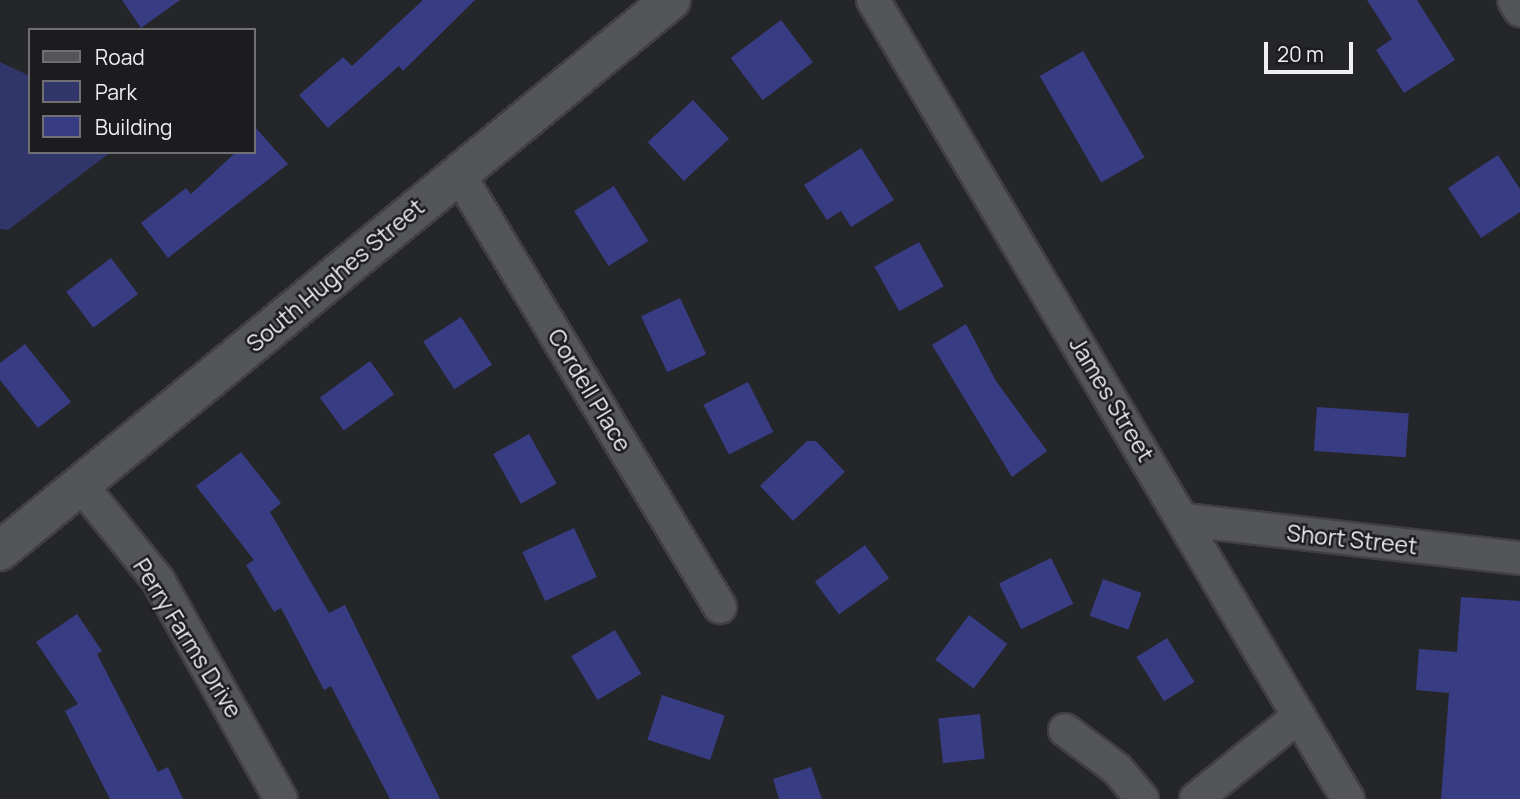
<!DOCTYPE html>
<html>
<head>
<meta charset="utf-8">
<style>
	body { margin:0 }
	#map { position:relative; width:1520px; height:799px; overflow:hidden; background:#252629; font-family:Manrope,sans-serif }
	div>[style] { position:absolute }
	.green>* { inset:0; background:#31366a }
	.building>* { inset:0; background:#383c83; transform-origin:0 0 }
	.roads { filter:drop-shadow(2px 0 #404042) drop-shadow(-2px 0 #404042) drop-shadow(0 2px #404042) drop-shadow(0 -2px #404042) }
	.minor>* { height:32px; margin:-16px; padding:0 16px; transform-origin:16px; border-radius:16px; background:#545558 }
	.tertiary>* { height:38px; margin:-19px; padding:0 19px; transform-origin:19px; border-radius:19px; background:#545558 }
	span { translate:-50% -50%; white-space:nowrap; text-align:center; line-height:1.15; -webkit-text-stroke:5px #1c1c1f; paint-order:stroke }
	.street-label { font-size:23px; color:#efeff1 }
	.legend { position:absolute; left:28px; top:28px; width:228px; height:126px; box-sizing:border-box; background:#1c1c1f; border:2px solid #707073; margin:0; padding:9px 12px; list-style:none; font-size:21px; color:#efeff1 }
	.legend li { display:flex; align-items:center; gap:14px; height:35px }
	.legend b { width:35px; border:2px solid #707073 }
	.scale { position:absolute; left:1264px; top:42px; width:89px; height:32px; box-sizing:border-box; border:4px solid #efeff1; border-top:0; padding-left:9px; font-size:21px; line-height:24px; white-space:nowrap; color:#efeff1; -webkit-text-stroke:5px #1c1c1f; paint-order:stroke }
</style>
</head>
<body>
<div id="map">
	<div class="green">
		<div style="clip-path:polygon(0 62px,30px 76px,30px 152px,111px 152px,8px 230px,0 229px)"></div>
	</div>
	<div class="building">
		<div style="clip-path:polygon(122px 0,180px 0,141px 28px)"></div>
		<div style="clip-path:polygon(423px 0,475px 0,403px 71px,399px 66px,328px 128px,299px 95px,343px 57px,352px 66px)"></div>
		<div style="clip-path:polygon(1367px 0,1417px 0,1455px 60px,1404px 93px,1376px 50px,1392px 39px)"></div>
		<div style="left:781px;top:20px;width:53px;height:63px;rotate:53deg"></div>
		<div style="left:1083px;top:51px;width:123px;height:50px;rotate:60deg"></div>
		<div style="left:693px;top:100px;width:53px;height:62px;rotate:47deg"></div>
		<div style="clip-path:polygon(254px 126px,288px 164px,168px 258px,141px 223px,186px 188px,191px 194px,236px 152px,254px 152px)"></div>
		<div style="clip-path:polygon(861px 148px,894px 200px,851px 227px,841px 211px,827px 220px,804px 185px)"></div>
		<div style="clip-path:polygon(1498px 155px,1520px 189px,1520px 212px,1481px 238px,1448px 188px)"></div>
		<div style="left:614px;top:186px;width:65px;height:47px;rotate:58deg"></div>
		<div style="left:919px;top:242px;width:51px;height:51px;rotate:61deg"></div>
		<div style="left:111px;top:258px;width:45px;height:56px;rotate:53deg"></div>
		<div style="left:680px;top:298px;width:62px;height:43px;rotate:65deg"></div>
		<div style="left:461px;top:317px;width:57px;height:45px;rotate:57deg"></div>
		<div style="clip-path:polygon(966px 324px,996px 381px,1047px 451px,1012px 477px,932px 345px)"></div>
		<div style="clip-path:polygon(25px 344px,71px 402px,38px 428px,0 380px,0 363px)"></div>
		<div style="left:370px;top:361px;width:41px;height:62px;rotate:54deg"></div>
		<div style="left:748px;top:382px;width:56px;height:50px;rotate:63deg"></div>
		<div style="left:1317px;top:407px;width:92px;height:44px;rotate:4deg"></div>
		<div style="left:529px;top:434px;width:57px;height:41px;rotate:61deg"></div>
		<div style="clip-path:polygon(807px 441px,816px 441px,845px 472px,793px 521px,760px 486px)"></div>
		<div style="clip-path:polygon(241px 452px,281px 503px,270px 512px,329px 613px,345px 605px,440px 799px,390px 799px,331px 686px,324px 690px,281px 608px,274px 612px,246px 565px,254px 560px,196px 486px)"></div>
		<div style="left:574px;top:528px;width:54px;height:57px;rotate:65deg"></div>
		<div style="left:865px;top:545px;width:41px;height:62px;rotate:54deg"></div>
		<div style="left:1051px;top:558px;width:51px;height:58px;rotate:64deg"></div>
		<div style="left:1103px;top:579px;width:41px;height:39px;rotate:20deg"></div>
		<div style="clip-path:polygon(1461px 597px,1520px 601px,1520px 799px,1441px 799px,1449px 693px,1416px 690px,1419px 649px,1457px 652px)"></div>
		<div style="clip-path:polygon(77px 614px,102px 651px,97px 654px,158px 772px,168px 767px,183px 799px,110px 799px,65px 711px,78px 704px,36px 642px)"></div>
		<div style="left:969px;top:615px;width:48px;height:56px;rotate:37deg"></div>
		<div style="left:615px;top:630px;width:51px;height:51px;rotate:59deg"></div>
		<div style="left:1167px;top:638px;width:52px;height:36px;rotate:58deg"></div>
		<div style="left:662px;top:695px;width:66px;height:47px;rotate:18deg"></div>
		<div style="left:980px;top:714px;width:45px;height:42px;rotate:84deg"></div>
		<div style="clip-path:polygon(811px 767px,822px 799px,779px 799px,773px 779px)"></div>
	</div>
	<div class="roads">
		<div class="minor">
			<div style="left:873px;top:0;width:930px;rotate:59.27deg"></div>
			<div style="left:1514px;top:0;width:12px;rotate:59deg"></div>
			<div style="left:458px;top:173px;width:507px;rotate:58.88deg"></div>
			<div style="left:81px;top:485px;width:122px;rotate:51deg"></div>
			<div style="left:158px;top:580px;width:251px;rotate:60.7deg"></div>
			<div style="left:1185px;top:520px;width:337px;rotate:6.5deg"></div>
			<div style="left:1065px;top:730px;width:65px;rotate:36.9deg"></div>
			<div style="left:1117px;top:769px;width:39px;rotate:50deg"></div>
			<div style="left:1196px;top:799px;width:132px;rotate:-38.9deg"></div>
		</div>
		<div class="tertiary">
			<div style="left:0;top:551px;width:868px;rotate:-39.39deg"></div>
		</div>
	</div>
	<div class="street-label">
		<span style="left:335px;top:275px;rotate:-40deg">South Hughes Street</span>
		<span style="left:590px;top:390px;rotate:59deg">Cordell Place</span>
		<span style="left:1112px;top:399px;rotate:59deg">James Street</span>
		<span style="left:1352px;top:539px;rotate:6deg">Short Street</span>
		<span style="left:188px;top:638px;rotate:58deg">Perry Farms Drive</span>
	</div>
	<ul class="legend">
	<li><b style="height:9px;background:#545558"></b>Road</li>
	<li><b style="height:19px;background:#31366a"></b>Park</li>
	<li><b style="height:19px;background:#383c83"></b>Building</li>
	</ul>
	<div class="scale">20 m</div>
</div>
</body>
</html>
